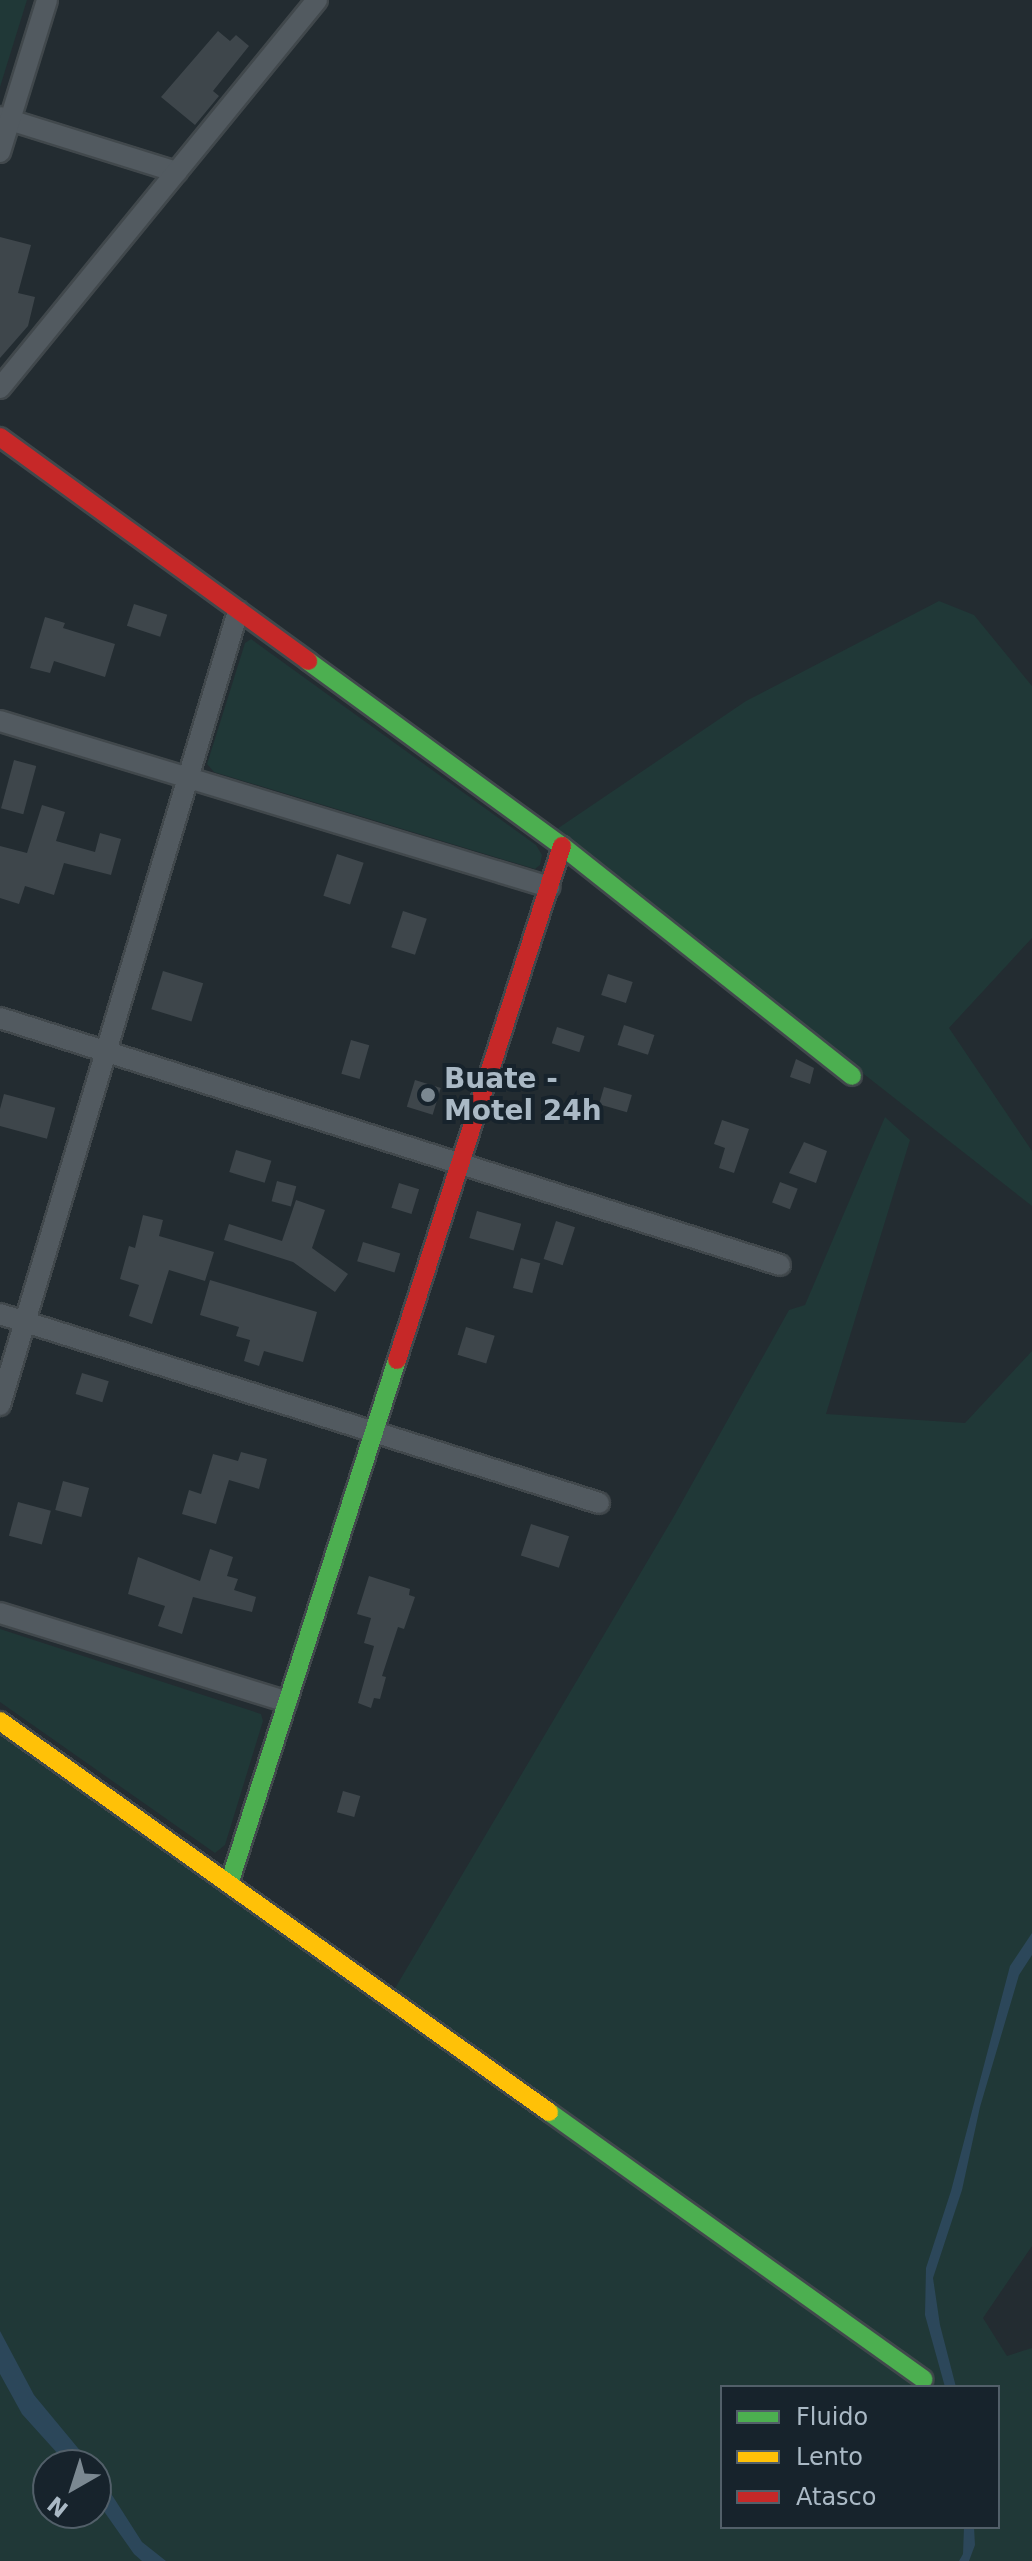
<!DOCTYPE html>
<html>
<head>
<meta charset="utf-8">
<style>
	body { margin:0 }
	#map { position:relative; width:1032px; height:2561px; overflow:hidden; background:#232c31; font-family:"DejaVu Sans",sans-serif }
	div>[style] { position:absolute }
	.green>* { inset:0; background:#203837 }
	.water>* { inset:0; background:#2c475a }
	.building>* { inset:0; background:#3e464b; transform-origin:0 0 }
	.roads { filter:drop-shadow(2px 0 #41484c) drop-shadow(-2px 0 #41484c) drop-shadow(0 2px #41484c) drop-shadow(0 -2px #41484c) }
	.street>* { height:20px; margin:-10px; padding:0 10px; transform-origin:10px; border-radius:10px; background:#525a60 }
	.fast>* { height:18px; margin:-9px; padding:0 9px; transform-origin:9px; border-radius:9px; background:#4caf50 }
	.slow>* { height:18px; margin:-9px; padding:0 9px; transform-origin:9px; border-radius:9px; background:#ffc107 }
	.jam>* { height:18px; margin:-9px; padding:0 9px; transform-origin:9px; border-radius:9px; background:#c62828 }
	.dots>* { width:22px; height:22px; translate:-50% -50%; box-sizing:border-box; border:4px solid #17232c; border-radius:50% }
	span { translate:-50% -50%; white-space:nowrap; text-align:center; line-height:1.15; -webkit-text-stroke:8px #17232c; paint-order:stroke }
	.poi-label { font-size:28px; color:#aab9c5; font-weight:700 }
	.left { translate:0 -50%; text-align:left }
	.legend { position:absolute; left:720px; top:2385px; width:280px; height:144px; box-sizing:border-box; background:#17232c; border:2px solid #525f69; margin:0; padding:10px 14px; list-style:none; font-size:24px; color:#aab9c5 }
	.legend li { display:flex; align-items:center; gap:16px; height:40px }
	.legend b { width:40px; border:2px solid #525f69 }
	.north { position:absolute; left:32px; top:2449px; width:80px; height:80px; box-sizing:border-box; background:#17232c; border:2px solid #525f69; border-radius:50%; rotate:219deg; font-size:22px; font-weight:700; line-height:32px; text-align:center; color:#aab9c5 }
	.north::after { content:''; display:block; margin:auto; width:28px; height:36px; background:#7b8891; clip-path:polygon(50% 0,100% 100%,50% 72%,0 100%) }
</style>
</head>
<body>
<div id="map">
	<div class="green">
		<div style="clip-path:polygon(0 0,27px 0,0 87px)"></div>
		<div style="clip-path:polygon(939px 601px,974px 615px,1032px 686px,1032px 938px,949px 1028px,1032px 1151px,1032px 1206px,554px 831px,746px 701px)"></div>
		<div style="clip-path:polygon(251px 639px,536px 845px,542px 855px,540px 865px,535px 869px,214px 772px,207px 764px,245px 643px)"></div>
		<div style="clip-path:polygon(evenodd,885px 1117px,910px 1140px,826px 1414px,965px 1423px,1032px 1351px,1032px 2246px,983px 2318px,1007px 2356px,1032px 2348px,1032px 2561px,0 2561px,0 1731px,394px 1990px,673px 1518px,789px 1310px,805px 1305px,885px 1117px,722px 2387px,998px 2387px,998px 2527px,722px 2527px,722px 2387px,885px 1117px,48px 2465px,96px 2465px,96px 2513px,48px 2513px,48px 2465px)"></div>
		<div style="clip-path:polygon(0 1629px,261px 1714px,263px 1721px,225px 1845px,215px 1853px,0 1702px)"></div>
	</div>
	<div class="water">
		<div style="clip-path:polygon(1032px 1933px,1032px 1955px,1019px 1975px,980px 2107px,962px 2190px,933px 2278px,940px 2325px,956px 2387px,945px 2387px,925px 2315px,926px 2268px,951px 2191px,1010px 1966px)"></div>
		<div style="clip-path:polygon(0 2331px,34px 2395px,92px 2465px,68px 2465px,22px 2414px,0 2374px)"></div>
		<div style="clip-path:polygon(96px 2470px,142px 2542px,166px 2561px,142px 2561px,134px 2554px,96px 2500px)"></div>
		<div style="clip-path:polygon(964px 2527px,974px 2527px,975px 2545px,969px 2561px,959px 2561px,963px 2554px)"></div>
	</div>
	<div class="building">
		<div style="clip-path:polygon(218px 31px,230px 41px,236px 35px,249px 46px,213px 91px,219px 96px,195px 125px,161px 97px)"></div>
		<div style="clip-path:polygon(0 237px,31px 245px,18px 293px,35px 297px,28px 326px,0 358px)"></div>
		<div style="left:134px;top:604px;width:35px;height:23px;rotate:18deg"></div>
		<div style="clip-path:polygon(45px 617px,65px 623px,63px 628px,115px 644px,105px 677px,54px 661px,50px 673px,30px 668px)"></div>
		<div style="left:14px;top:760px;width:23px;height:50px;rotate:15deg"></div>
		<div style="clip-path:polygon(42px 805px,65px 812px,56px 841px,95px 852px,100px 833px,121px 839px,111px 875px,64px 863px,54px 895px,25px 886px,19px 904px,0 898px,0 846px,27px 853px)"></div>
		<div style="left:337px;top:854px;width:28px;height:44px;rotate:18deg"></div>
		<div style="left:403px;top:911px;width:25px;height:38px;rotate:18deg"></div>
		<div style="left:163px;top:971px;width:42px;height:40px;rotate:17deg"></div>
		<div style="left:608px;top:974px;width:26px;height:22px;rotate:18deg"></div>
		<div style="left:624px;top:1025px;width:32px;height:21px;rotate:18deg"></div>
		<div style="left:557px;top:1027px;width:29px;height:17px;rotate:18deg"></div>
		<div style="left:351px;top:1040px;width:19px;height:35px;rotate:16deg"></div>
		<div style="clip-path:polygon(796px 1059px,814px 1068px,810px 1084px,790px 1077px)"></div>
		<div style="left:415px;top:1080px;width:27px;height:28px;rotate:17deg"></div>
		<div style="left:604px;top:1087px;width:29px;height:18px;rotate:16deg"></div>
		<div style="left:4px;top:1094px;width:53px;height:32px;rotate:15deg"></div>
		<div style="clip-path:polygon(722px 1120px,749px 1129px,734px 1173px,719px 1168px,725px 1148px,714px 1144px)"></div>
		<div style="clip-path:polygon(804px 1142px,827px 1151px,816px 1183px,789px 1173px)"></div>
		<div style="left:236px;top:1150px;width:37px;height:23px;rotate:17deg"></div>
		<div style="left:277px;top:1181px;width:20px;height:21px;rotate:15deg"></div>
		<div style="left:780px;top:1182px;width:19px;height:22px;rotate:21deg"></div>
		<div style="left:399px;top:1183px;width:21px;height:26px;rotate:17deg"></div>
		<div style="clip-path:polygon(296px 1200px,325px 1210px,312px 1248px,348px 1274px,335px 1292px,293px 1262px,224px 1240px,229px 1224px,282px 1241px)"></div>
		<div style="left:477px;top:1211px;width:46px;height:28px;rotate:16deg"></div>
		<div style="clip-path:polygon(143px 1215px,163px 1220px,159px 1236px,214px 1252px,205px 1281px,169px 1270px,152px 1324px,129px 1316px,139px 1285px,120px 1279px,129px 1246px,135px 1248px)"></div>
		<div style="left:556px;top:1221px;width:20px;height:40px;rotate:18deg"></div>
		<div style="left:363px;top:1242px;width:39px;height:20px;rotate:17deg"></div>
		<div style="left:521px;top:1258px;width:20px;height:31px;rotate:15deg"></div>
		<div style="clip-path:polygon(210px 1280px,317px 1312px,303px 1362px,264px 1351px,259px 1366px,244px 1361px,250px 1340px,236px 1336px,239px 1327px,200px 1315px)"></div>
		<div style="left:466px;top:1327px;width:30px;height:29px;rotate:17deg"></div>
		<div style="left:82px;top:1373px;width:28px;height:22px;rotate:17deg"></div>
		<div style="clip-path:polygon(241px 1452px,267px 1459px,259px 1489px,229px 1480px,216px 1524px,182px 1514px,189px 1490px,201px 1494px,213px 1454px,238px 1461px)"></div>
		<div style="left:63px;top:1481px;width:27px;height:30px;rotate:15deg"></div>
		<div style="left:18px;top:1502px;width:34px;height:35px;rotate:15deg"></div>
		<div style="left:531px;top:1524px;width:40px;height:33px;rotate:18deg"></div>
		<div style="clip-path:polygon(210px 1549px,233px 1557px,227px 1576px,238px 1579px,234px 1590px,256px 1597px,252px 1612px,193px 1597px,182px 1634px,158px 1626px,165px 1606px,128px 1594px,138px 1557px,200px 1581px)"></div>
		<div style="clip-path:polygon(369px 1576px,410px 1589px,409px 1595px,415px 1597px,404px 1629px,398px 1627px,382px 1676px,386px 1677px,380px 1699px,374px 1698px,371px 1708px,358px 1703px,374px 1646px,364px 1643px,371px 1618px,357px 1614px)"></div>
		<div style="left:343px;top:1791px;width:18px;height:22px;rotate:16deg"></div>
	</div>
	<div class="roads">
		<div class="street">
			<div style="left:0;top:117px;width:185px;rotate:17.3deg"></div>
			<div style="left:0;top:152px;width:159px;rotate:-72.8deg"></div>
			<div style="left:0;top:388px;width:501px;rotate:-50.75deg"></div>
			<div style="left:0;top:721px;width:574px;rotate:16.82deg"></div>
			<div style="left:0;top:1018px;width:818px;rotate:17.57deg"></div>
			<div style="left:0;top:1314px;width:628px;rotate:17.51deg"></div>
			<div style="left:0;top:1405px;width:829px;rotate:-73.31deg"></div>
			<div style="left:0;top:1613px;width:300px;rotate:17.2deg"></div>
		</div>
		<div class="fast">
			<div style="left:308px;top:661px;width:314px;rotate:36.1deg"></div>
			<div style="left:562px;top:846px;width:370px;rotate:38.4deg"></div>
			<div style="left:230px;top:1881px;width:547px;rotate:-72.23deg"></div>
			<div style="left:549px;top:2112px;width:460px;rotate:35.5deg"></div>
		</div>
		<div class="slow">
			<div style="left:0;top:1721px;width:674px;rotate:35.46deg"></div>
		</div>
		<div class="jam">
			<div style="left:0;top:437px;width:381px;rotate:36deg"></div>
			<div style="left:397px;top:1360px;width:540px;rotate:-72.2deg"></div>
		</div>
	</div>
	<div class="dots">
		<div style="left:428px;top:1095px;background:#7b8891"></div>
	</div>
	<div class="poi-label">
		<span class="left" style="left:444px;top:1095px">Buate -<br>Motel 24h</span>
	</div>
	<ul class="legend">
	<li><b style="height:10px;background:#4caf50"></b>Fluido</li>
	<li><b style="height:10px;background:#ffc107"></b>Lento</li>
	<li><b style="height:10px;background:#c62828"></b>Atasco</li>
	</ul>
	<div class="north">N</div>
</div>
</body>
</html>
